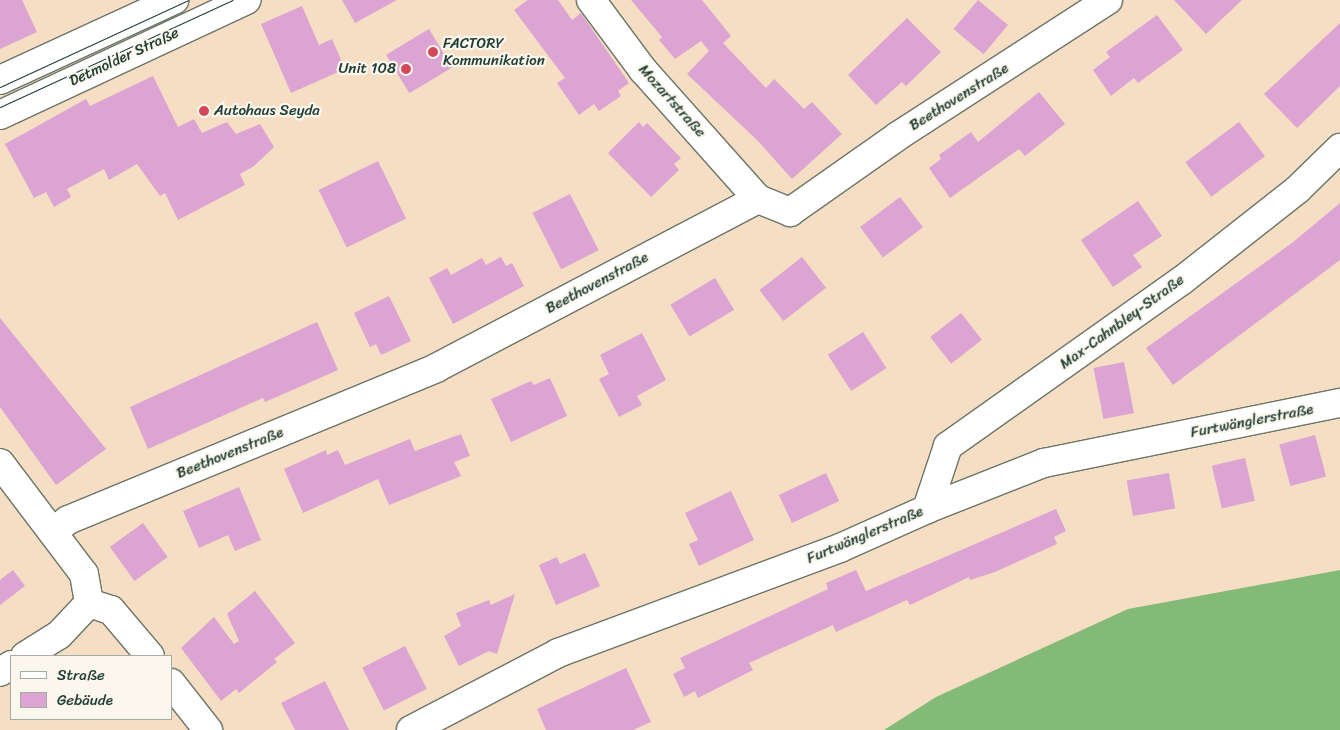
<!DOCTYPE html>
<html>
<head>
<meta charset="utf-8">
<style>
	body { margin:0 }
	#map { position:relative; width:1340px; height:730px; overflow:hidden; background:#f5dec3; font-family:Sriracha,sans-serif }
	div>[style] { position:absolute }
	.forest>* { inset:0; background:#83ba77 }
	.building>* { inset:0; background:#dba4d3; transform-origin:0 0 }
	.roads { filter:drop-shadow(1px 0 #6a7566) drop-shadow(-1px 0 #6a7566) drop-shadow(0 1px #6a7566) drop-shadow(0 -1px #6a7566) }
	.minor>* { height:28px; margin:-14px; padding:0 14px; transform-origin:14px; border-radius:14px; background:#fff }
	.primary>* { height:28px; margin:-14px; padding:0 14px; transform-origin:14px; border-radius:14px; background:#fff }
	.tram>* { height:1px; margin:-0.5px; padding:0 0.5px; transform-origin:0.5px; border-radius:0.5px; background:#1f3d34 }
	.dots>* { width:14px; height:14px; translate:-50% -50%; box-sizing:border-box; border:2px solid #fbf7ec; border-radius:50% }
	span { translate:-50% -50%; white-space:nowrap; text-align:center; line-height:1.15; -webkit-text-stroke:4.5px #fbf7ec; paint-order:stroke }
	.poi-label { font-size:15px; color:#1f3d34 }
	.left { translate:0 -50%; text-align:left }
	.right { translate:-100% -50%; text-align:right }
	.street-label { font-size:15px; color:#1f3d34 }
	.legend { position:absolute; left:10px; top:655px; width:162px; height:65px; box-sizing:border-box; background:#fbf7ec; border:1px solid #a3ada2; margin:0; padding:6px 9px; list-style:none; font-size:15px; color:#1f3d34 }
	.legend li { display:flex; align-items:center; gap:10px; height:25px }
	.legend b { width:25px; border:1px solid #a3ada2 }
</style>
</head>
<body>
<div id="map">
	<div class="forest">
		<div style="clip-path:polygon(1340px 570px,1340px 730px,884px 730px,936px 697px,1128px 609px)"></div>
	</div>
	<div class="building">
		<div style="clip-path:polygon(0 0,22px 0,37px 32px,0 49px)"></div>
		<div style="clip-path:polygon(342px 0,397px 0,355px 23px)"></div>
		<div style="clip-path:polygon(528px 0,558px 0,572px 20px,581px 13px,629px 83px,618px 91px,621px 96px,599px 111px,594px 104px,579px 115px,557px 83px,565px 78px,514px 10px)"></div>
		<div style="clip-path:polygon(631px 0,702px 0,731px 36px,723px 43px,766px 88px,774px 79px,804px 109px,812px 102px,842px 134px,792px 179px,758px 141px,687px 74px,709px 51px,701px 41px,675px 59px,659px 40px,662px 37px)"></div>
		<div style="left:978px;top:0;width:39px;height:38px;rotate:40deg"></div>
		<div style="clip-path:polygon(1174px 0,1242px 0,1206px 34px)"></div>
		<div style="clip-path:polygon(302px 6px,319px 45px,332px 39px,345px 69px,291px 93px,261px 24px)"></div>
		<div style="clip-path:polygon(1157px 15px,1183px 50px,1138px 83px,1134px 78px,1111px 96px,1093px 70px,1110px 57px,1106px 52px)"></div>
		<div style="clip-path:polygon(907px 18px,941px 52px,906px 86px,902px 82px,876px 105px,848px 75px)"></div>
		<div style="clip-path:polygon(1340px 23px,1340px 86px,1297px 128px,1264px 94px)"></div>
		<div style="left:429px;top:29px;width:45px;height:50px;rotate:59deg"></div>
		<div style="clip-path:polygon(153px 76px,178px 127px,194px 119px,202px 133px,227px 122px,236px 134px,260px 124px,274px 147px,254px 166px,240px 174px,245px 185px,178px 220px,165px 193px,160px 196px,137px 164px,109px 180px,104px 169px,67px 189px,71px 197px,54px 207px,46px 192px,34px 198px,5px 144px,86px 99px,90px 106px)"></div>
		<div style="clip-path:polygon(1039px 92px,1065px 124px,1025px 156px,1019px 149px,950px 198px,929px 168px,941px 159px,939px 155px,971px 132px,978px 142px)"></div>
		<div style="clip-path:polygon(639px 122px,643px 127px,647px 123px,681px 158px,674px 164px,679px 170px,651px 197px,608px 153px)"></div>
		<div style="left:1239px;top:122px;width:43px;height:67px;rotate:53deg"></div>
		<div style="left:378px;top:161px;width:64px;height:66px;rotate:64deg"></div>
		<div style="left:570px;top:194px;width:63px;height:42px;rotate:63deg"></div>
		<div style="left:900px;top:197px;width:38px;height:50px;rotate:53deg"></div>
		<div style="clip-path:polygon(1138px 201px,1162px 236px,1133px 255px,1142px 267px,1113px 287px,1081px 240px)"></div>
		<div style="clip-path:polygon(1340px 203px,1340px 260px,1173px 385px,1146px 348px,1292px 243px)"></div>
		<div style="clip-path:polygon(501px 257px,506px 266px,512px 263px,524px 286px,453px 324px,429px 278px,447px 268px,451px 275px,482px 258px,486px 265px)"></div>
		<div style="left:802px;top:257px;width:39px;height:54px;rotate:52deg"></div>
		<div style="left:715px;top:278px;width:37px;height:52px;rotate:59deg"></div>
		<div style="clip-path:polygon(389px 296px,411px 341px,381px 355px,376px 344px,370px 347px,354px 313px)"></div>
		<div style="left:961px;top:313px;width:34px;height:39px;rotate:52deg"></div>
		<div style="clip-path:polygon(0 318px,106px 449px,56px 485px,0 407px)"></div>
		<div style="clip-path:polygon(317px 322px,338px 370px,265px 402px,263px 398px,148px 449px,130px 407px)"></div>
		<div style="left:863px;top:332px;width:43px;height:42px;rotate:57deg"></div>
		<div style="clip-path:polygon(642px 333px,666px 380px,637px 396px,642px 405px,619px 417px,599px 379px,609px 374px,600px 355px)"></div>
		<div style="left:1124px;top:362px;width:52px;height:31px;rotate:79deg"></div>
		<div style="clip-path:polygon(550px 378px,567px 416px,511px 442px,491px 399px,531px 381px,534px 385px)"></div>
		<div style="clip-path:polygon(461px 434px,470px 456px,454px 462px,461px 476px,389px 505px,378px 479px,303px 513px,284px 469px,326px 450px,327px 455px,338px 450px,345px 465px,410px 439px,415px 451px)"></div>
		<div style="left:1315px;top:435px;width:43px;height:37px;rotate:75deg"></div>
		<div style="left:1245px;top:458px;width:44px;height:34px;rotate:77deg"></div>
		<div style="left:826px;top:473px;width:31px;height:52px;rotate:65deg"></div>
		<div style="left:1169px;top:473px;width:36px;height:43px;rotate:80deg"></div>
		<div style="clip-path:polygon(239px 487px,261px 540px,235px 551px,228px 535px,199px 548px,183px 511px)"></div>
		<div style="clip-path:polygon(731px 491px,754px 540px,699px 566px,689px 544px,698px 540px,685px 513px)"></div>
		<div style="clip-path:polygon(1056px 509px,1066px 531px,1054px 537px,1057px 544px,995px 572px,970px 580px,969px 577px,910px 605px,907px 600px,836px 632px,833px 625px,749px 663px,753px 670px,698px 698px,695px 691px,684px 697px,673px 674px,685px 668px,680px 658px,828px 589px,826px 583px,856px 570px,866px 591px)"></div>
		<div style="left:143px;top:523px;width:42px;height:41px;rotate:54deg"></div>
		<div style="clip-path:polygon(585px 553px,600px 586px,556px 605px,539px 565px,557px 557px,560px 564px)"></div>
		<div style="clip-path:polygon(13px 570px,25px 586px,0 605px,0 580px)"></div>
		<div style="clip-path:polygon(255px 591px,295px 643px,274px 659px,277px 662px,239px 693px,236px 689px,221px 701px,181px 648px,214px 617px,234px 644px,239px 641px,227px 614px)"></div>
		<div style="clip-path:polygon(515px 594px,497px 654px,489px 651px,459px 666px,444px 636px,461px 626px,456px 613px,489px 600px,491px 605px)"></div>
		<div style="left:405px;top:646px;width:48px;height:48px;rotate:63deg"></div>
		<div style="clip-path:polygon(626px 668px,651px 722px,633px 730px,546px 730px,537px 709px)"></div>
		<div style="clip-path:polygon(325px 681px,349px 730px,295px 730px,281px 703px)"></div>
	</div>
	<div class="roads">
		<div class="minor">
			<div style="left:591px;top:0;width:87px;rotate:53.4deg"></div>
			<div style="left:643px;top:70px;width:173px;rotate:48.3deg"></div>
			<div style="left:0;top:463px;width:139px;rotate:52.9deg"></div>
			<div style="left:84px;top:574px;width:29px;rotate:80deg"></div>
			<div style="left:927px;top:509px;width:66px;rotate:-71.6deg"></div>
			<div style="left:948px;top:446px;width:284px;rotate:-35.3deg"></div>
			<div style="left:1180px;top:282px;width:150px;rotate:-38.2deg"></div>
			<div style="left:1298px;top:189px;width:59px;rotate:-44.3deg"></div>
			<div style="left:54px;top:531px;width:18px;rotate:-38deg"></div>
			<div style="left:68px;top:520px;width:398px;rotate:-22.4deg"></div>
			<div style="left:436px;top:368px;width:364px;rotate:-27.7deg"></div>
			<div style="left:758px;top:199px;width:35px;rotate:22deg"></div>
			<div style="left:790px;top:212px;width:132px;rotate:-35.1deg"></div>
			<div style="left:898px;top:136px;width:250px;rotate:-32.9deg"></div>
			<div style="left:89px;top:603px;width:23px;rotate:18deg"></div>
			<div style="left:111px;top:610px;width:60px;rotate:49.7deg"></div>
			<div style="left:25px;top:656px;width:40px;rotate:-32deg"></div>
			<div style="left:59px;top:635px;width:44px;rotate:-46.8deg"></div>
			<div style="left:0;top:672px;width:13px;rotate:-32deg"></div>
			<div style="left:171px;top:683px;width:60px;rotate:51.8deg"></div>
			<div style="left:411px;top:730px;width:166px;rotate:-27.6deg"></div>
			<div style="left:558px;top:653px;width:301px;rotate:-20.4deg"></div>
			<div style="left:840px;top:548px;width:95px;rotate:-24.1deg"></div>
			<div style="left:927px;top:509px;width:126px;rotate:-21.5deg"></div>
			<div style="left:1044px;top:463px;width:302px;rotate:-11.5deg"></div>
		</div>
		<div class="primary">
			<div style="left:0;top:80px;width:192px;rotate:-24.7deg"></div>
			<div style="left:0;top:115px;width:272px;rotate:-25deg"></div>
		</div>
	</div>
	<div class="tram">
		<div style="left:0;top:87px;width:207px;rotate:-24.8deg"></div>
		<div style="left:0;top:107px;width:256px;rotate:-24.7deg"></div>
	</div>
	<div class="dots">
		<div style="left:433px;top:52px;background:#d1495b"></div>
		<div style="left:406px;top:69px;background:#d1495b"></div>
		<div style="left:204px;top:111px;background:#d1495b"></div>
	</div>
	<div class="poi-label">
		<span class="left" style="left:443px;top:52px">FACTORY<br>Kommunikation</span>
		<span class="right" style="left:396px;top:69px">Unit 108</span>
		<span class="left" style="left:214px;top:111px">Autohaus Seyda</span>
	</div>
	<div class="street-label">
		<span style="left:124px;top:57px;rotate:-25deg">Detmolder Straße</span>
		<span style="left:959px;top:97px;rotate:-32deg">Beethovenstraße</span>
		<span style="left:672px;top:101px;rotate:48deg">Mozartstraße</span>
		<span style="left:597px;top:283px;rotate:-28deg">Beethovenstraße</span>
		<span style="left:1122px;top:322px;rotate:-36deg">Max-Cahnbley-Straße</span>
		<span style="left:1252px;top:421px;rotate:-11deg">Furtwänglerstraße</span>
		<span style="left:230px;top:453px;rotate:-22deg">Beethovenstraße</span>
		<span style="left:865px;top:535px;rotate:-23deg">Furtwänglerstraße</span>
	</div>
	<ul class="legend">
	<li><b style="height:6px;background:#fff"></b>Straße</li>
	<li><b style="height:14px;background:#dba4d3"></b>Gebäude</li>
	</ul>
</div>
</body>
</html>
